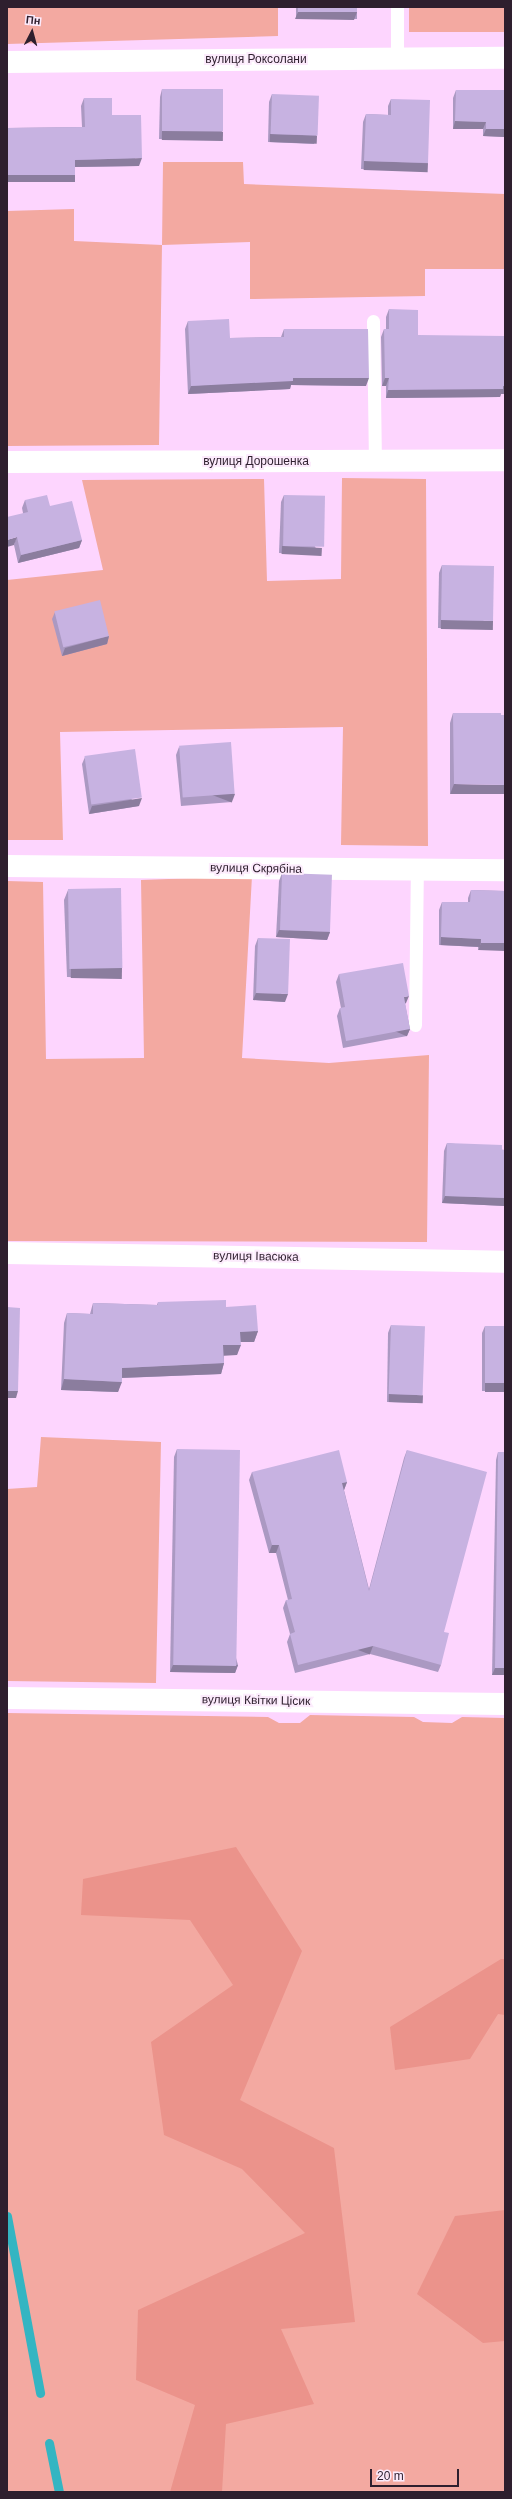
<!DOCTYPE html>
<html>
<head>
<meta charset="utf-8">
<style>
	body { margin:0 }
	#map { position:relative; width:512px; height:2499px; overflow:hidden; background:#fdd5fe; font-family:Arial,sans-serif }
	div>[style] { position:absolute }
	.green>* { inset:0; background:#f3a9a1; transform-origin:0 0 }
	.forest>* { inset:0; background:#eb938b }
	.stream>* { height:9px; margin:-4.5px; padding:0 4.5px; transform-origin:4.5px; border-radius:4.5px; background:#34b5c2 }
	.service>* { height:13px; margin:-6.5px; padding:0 6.5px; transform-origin:6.5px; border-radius:6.5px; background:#fff }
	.minor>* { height:22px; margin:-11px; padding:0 11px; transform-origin:11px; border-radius:11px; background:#fff }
	.tertiary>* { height:22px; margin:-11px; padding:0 11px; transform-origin:11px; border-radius:11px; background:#fff }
	.wall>* { inset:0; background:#ab99c2; transform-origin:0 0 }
	.shaded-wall>* { inset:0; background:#8b7d9e; transform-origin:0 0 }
	.building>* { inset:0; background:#c7b2e1; transform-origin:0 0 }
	span { translate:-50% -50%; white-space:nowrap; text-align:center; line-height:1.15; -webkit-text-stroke:4px #fcebfc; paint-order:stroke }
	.street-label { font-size:12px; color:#2e1f2e }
	.frame { position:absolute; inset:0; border:8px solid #2e1f2e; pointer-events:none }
	.north { position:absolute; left:12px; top:12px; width:40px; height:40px; -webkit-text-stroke:3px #fcebfc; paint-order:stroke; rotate:6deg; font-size:11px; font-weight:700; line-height:16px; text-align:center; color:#2e1f2e }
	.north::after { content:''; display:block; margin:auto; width:14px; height:18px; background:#2e1f2e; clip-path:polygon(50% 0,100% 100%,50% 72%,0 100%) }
	.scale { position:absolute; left:370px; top:2469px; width:89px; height:18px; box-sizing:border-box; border:2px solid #2e1f2e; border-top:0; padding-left:5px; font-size:12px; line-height:14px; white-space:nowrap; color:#2e1f2e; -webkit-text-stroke:3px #fcebfc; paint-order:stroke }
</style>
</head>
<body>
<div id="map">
	<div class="green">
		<div style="clip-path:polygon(7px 7px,278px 7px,278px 36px,7px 44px)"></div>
		<div style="left:409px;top:7px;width:96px;height:25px"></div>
		<div style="clip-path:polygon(163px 162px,243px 162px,244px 184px,505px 194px,505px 269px,425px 269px,425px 296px,250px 299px,250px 242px,162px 245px,159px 445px,7px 446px,7px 211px,74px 209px,74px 241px,162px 245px)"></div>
		<div style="clip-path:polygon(342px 478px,426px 479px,428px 846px,341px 845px,343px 727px,60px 732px,63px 840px,7px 840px,7px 580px,103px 570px,82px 480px,264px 479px,267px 581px,341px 579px)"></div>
		<div style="clip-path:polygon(252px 876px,242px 1058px,329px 1063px,429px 1055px,427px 1242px,7px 1241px,7px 881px,43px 882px,46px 1059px,144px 1058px,141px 880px)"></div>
		<div style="clip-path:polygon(41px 1437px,161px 1442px,156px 1683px,7px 1681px,7px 1489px,37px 1487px)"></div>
		<div style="clip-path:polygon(7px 1713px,268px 1717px,279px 1723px,300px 1723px,310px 1715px,414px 1717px,423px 1722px,452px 1723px,462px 1717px,505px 1718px,505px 2492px,7px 2492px)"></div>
	</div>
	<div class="forest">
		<div style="clip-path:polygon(236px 1847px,302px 1951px,240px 2100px,334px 2148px,355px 2322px,281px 2329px,314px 2404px,226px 2424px,222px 2492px,170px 2492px,195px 2405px,136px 2380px,138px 2310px,305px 2233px,242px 2169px,164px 2135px,151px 2042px,233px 1985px,190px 1920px,81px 1915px,83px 1879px)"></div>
		<div style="clip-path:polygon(501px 1959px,505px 1959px,505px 2015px,498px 2014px,470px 2059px,395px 2070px,390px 2027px)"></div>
		<div style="clip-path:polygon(505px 2210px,505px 2341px,483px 2343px,417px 2294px,455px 2216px)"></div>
	</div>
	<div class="stream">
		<div style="left:7px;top:2216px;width:180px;rotate:79.4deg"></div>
		<div style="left:49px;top:2443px;width:50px;rotate:78.5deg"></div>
	</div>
	<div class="service">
		<div style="left:397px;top:7px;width:53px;rotate:90deg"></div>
		<div style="left:373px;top:321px;width:141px;rotate:89.2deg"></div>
		<div style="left:415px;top:1025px;width:154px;rotate:-89.3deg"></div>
	</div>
	<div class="minor">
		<div style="left:7px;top:462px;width:498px;rotate:-0.2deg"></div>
		<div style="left:7px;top:866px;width:498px;rotate:0.5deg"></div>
		<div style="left:7px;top:1253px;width:498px;rotate:1deg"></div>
		<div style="left:7px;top:1698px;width:498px;rotate:0.7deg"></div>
	</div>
	<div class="tertiary">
		<div style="left:7px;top:62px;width:498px;rotate:-0.5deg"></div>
	</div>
	<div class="wall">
		<div style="left:296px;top:7px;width:61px;height:12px"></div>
		<div style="clip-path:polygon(162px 89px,223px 132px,221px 140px,159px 139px,160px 97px)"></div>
		<div style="clip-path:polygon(456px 90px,505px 90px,505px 137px,483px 136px,483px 129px,453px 129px,453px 98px)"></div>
		<div style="clip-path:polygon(272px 94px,317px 136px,314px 144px,268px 142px,269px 102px)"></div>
		<div style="clip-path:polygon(84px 98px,112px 115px,139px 166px,75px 167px,75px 175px,72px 182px,7px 182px,7px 128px,82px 127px,81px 106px)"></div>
		<div style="clip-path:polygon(391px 99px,428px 163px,425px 171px,361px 169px,363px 122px,366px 114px,388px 115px,388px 106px)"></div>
		<div style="clip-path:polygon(389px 309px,418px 335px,501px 394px,500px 397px,386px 398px,386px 386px,382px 386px,381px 337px,384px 329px,386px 329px,386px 317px)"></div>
		<div style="clip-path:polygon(188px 321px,230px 338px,281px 337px,284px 329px,366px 386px,291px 385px,290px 389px,188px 394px,185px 329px)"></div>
		<div style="clip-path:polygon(284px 495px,320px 555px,279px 553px,281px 502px)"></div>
		<div style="clip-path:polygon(25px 500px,50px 506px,82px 540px,79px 548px,18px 563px,14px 545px,23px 513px,22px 508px)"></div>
		<div style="clip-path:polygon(442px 565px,490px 629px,438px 628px,439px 573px)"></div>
		<div style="clip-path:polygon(55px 612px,109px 636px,107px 644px,62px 656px,52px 619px)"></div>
		<div style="clip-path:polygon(453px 713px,501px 715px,450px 794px,450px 723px)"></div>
		<div style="clip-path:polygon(179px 747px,232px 802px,181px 806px,176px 755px)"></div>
		<div style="clip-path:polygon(85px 757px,139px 806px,89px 814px,82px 764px)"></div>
		<div style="clip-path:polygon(282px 873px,330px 932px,327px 940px,276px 937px,279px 881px)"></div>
		<div style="clip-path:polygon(68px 890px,118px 978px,67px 977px,64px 900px)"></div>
		<div style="clip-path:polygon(471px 890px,505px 891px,478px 950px,478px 947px,439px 945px,439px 910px,442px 902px,468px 902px,468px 898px)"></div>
		<div style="clip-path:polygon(258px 938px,285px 1002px,253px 1000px,255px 946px)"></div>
		<div style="clip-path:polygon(339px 974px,406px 1003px,405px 1004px,410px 1029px,407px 1036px,343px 1048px,337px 1016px,340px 1008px,341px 1008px,336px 982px)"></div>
		<div style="clip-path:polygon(447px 1143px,505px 1150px,505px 1206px,442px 1203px,444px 1151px)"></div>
		<div style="clip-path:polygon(158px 1302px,226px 1307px,258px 1331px,254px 1342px,240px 1342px,237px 1355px,224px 1355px,224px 1363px,221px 1374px,122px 1378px,118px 1392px,61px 1390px,64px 1323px,67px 1313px,90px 1314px,93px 1303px,157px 1305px)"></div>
		<div style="clip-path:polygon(391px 1325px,420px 1403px,387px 1402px,388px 1333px)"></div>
		<div style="clip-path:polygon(485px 1326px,505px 1326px,505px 1391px,482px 1391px,482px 1333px)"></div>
		<div style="clip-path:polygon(177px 1449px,238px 1665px,235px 1673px,170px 1672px,174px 1457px)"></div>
		<div style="clip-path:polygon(407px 1450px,444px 1632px,441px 1665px,438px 1672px,370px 1654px,295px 1673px,287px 1642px,290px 1634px,283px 1608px,286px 1600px,288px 1600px,276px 1553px,269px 1553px,249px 1480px,252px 1472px,347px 1482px,344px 1490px,369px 1589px,404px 1458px)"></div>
		<div style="clip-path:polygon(498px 1452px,505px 1675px,492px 1675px,496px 1460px)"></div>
	</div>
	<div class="shaded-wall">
		<div style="clip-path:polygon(298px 12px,357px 12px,354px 20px,295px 19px)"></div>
		<div style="clip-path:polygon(455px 121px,486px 122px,483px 129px,453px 129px)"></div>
		<div style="clip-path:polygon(486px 129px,505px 129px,505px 137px,483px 136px)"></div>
		<div style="left:162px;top:131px;width:61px;height:9px;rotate:1deg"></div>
		<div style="left:270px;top:134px;width:47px;height:8px;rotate:2deg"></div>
		<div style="clip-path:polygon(142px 158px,139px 166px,72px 167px,75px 160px)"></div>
		<div style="left:364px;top:161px;width:64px;height:9px;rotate:2deg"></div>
		<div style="left:7px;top:175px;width:68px;height:7px"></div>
		<div style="clip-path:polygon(293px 378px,369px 378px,366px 386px,291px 385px,290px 389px,188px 394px,191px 386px)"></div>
		<div style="clip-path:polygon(385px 378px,389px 378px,386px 386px,382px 386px)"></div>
		<div style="clip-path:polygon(505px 386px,505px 394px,501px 394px,500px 397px,386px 398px,388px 390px)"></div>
		<div style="clip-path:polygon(17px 537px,14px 545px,7px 547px,7px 540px)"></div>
		<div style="clip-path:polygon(82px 540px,79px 548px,18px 563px,21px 555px)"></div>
		<div style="left:282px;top:546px;width:40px;height:8px;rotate:3deg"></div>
		<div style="left:441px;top:620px;width:52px;height:9px;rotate:1deg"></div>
		<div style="clip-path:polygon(109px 636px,107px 644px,62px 656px,65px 648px)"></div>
		<div style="clip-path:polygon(454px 784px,505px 785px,505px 794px,450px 794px)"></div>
		<div style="left:235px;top:794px;width:9px;height:51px;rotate:111deg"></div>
		<div style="clip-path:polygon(142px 798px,139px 806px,89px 814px,92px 806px)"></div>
		<div style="clip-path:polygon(279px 930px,330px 932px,327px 940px,276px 937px)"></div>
		<div style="left:441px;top:937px;width:40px;height:8px;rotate:3deg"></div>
		<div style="clip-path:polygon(481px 943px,505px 943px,505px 951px,478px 950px)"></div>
		<div style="left:71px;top:967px;width:51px;height:11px;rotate:1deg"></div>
		<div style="clip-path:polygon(256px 993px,288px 994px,285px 1002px,253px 1000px)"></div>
		<div style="clip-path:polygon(409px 996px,406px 1003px,401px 1004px,404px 997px)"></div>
		<div style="left:410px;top:1029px;width:8px;height:65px;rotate:113deg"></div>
		<div style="clip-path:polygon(445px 1196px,505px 1198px,505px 1206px,442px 1203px)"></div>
		<div style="clip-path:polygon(258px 1331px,254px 1342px,236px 1342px,240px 1332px)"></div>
		<div style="clip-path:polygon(223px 1345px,241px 1345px,237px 1355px,220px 1356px)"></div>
		<div style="clip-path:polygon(224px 1363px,221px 1374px,118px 1378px,122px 1368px)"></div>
		<div style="clip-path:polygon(64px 1379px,122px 1382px,118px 1392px,61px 1390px)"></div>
		<div style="left:485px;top:1383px;width:20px;height:9px"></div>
		<div style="clip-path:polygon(7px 1391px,18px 1391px,16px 1398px,7px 1398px)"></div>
		<div style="left:389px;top:1394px;width:34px;height:8px;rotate:2deg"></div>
		<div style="clip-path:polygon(347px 1482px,344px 1490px,339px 1491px,342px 1483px)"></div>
		<div style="clip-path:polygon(272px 1545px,279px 1545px,276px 1553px,269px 1553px)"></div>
		<div style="left:373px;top:1646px;width:9px;height:77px;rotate:111deg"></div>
		<div style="clip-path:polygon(173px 1665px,238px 1665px,235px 1673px,170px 1672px)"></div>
		<div style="clip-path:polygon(495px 1668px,505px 1668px,505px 1675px,492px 1675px)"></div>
	</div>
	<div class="building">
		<div style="left:298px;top:7px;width:59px;height:5px"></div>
		<div style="left:162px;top:89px;width:61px;height:42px"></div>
		<div style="clip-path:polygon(456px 90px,505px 90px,505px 129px,486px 129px,486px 122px,455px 121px)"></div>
		<div style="left:272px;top:94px;width:47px;height:40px;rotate:2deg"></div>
		<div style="clip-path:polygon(84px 98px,112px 98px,112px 115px,141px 115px,142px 158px,75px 160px,75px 175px,7px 175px,7px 128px,85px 127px)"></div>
		<div style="clip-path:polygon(391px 99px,430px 100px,428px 163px,364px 161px,366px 114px,391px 115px)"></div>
		<div style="clip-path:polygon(389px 309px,418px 310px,418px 335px,505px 336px,505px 386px,503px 386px,503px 389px,388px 390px,389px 378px,385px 378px,384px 329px,389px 329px)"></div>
		<div style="clip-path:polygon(229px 319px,230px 338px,284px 337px,284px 329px,368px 329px,369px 378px,293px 378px,293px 381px,191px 386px,188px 321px)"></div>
		<div style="clip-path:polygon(47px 495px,50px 506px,72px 501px,82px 540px,21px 555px,17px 537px,7px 540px,7px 517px,28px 512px,25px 500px)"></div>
		<div style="left:284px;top:495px;width:41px;height:51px;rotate:1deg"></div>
		<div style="left:442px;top:565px;width:52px;height:55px;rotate:1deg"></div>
		<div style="left:100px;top:600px;width:37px;height:47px;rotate:76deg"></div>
		<div style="clip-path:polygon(453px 713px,501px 713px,501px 715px,505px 715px,505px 785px,454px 784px)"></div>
		<div style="left:231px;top:742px;width:52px;height:52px;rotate:86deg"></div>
		<div style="left:135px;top:749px;width:49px;height:51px;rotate:82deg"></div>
		<div style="left:282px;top:873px;width:50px;height:57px;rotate:2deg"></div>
		<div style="left:121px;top:888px;width:80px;height:53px;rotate:89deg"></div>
		<div style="clip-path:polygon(471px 890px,505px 891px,505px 943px,481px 943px,481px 939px,441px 937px,442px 902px,470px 902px)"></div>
		<div style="left:258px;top:938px;width:32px;height:55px;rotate:2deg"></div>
		<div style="clip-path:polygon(403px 963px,409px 996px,404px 997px,410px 1029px,346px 1041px,340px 1008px,345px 1007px,339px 974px)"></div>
		<div style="clip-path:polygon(447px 1143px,502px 1145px,502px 1150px,505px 1150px,505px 1198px,445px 1196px)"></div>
		<div style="clip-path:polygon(226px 1300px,226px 1307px,256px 1305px,258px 1331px,240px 1332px,241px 1345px,223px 1345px,224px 1363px,122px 1368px,122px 1382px,64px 1379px,67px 1313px,93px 1314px,93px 1303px,158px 1305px,158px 1302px)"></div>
		<div style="clip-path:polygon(7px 1307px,20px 1308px,18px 1391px,7px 1391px)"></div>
		<div style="left:391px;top:1325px;width:34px;height:69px;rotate:2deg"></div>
		<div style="left:485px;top:1326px;width:20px;height:57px"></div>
		<div style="left:177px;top:1449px;width:63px;height:216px;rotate:1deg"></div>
		<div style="clip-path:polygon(339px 1450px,347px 1482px,342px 1483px,369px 1591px,407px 1450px,487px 1472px,444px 1632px,449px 1633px,441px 1665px,373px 1646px,298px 1665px,290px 1634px,295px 1632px,286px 1600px,292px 1599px,279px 1545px,272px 1545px,252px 1472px)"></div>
		<div style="clip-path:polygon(498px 1452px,505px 1452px,505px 1668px,495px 1668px)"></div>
	</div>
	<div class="street-label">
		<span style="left:256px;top:60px">вулиця Роксолани</span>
		<span style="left:256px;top:462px">вулиця Дорошенка</span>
		<span style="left:256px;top:869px;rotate:1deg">вулиця Скрябіна</span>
		<span style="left:256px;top:1257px;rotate:1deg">вулиця Івасюка</span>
		<span style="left:256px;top:1701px;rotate:1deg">вулиця Квітки Цісик</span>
	</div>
	<div class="frame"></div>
	<div class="north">Пн</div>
	<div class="scale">20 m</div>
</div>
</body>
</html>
